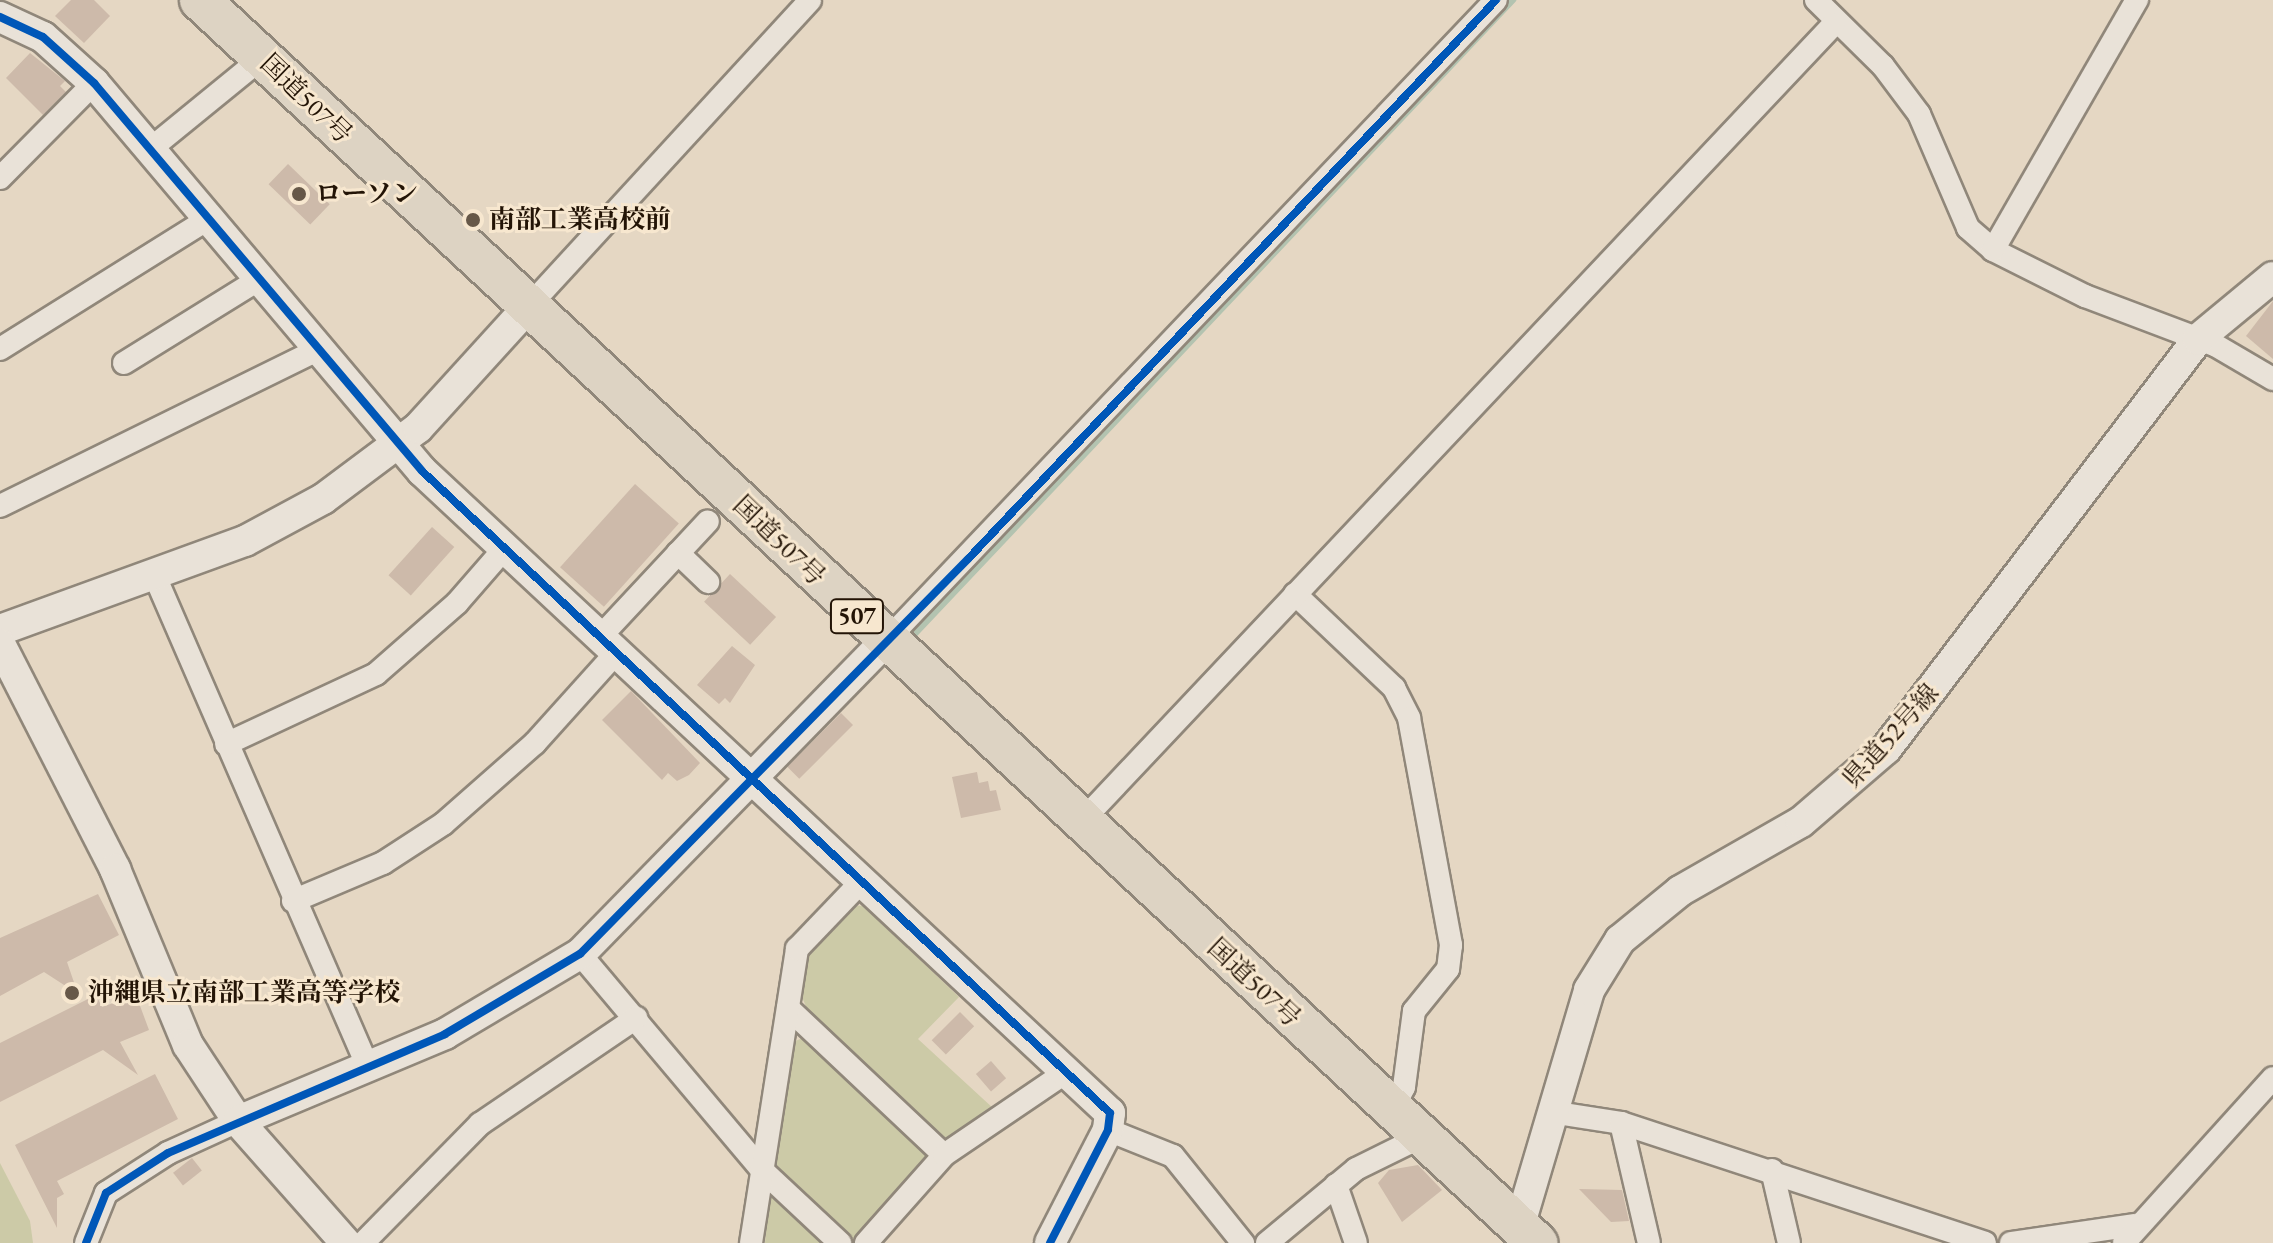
<!DOCTYPE html>
<html>
<head>
<meta charset="utf-8">
<style>
	body { margin:0 }
	#map { position:relative; width:2273px; height:1243px; overflow:hidden; background:#e5d7c3; font-family:"EB Garamond","Noto Serif JP",serif }
	div>[style] { position:absolute }
	.green>* { inset:0; background:#cccaa7 }
	.stream>* { height:6px; margin:-3px; padding:0 3px; transform-origin:3px; border-radius:3px; background:#b3c3b0 }
	.building>* { inset:0; background:#cdbaaa; transform-origin:0 0 }
	.roads { filter:drop-shadow(2px 0 #90877a) drop-shadow(-2px 0 #90877a) drop-shadow(0 2px #90877a) drop-shadow(0 -2px #90877a) }
	.street>* { height:22px; margin:-11px; padding:0 11px; transform-origin:11px; border-radius:11px; background:#e9e2d8 }
	.secondary>* { height:30px; margin:-15px; padding:0 15px; transform-origin:15px; border-radius:15px; background:#e9e2d8 }
	.highway>* { height:40px; margin:-20px; padding:0 20px; transform-origin:20px; border-radius:20px; background:#ddd3c3 }
	.cycleway>* { height:8px; margin:-4px; padding:0 4px; transform-origin:4px; border-radius:4px; background:#0057b8 }
	.dots>* { width:22px; height:22px; translate:-50% -50%; box-sizing:border-box; border:4px solid #f7e7cf; border-radius:50% }
	span { translate:-50% -50%; white-space:nowrap; text-align:center; line-height:1.15; -webkit-text-stroke:6px #f7e7cf; paint-order:stroke }
	.shield-label span { padding:2px 6px; background:#f7e7cf; border:2px solid; border-radius:6px; -webkit-text-stroke-width:0 }
	.shield-label { font-size:24px; color:#231406; font-weight:700 }
	.street-label { font-size:26px; color:#231406 }
	.poi-label { font-size:26px; color:#231406; font-weight:700 }
	.left { translate:0 -50%; text-align:left }
</style>
</head>
<body>
<div id="map">
	<div class="green">
		<div style="clip-path:polygon(853px 905px,863px 906px,959px 997px,918px 1039px,994px 1109px,951px 1139px,940px 1138px,809px 1014px,800px 992px,805px 957px)"></div>
		<div style="clip-path:polygon(807px 1036px,930px 1153px,931px 1160px,859px 1240px,849px 1241px,772px 1163px,791px 1043px)"></div>
		<div style="clip-path:polygon(0 1163px,30px 1221px,33px 1243px,0 1243px)"></div>
		<div style="clip-path:polygon(769px 1190px,827px 1243px,765px 1243px)"></div>
	</div>
	<div class="stream">
		<div style="left:915px;top:634px;width:872px;rotate:-46.67deg"></div>
	</div>
	<div class="building">
		<div style="clip-path:polygon(71px 0,94px 0,110px 16px,84px 43px,55px 16px)"></div>
		<div style="clip-path:polygon(30px 53px,65px 81px,60px 86px,66px 92px,43px 115px,6px 78px)"></div>
		<div style="left:288px;top:164px;width:58px;height:28px;rotate:44deg"></div>
		<div style="clip-path:polygon(2273px 301px,2273px 359px,2246px 336px)"></div>
		<div style="left:635px;top:484px;width:59px;height:112px;rotate:42deg"></div>
		<div style="left:432px;top:527px;width:30px;height:65px;rotate:42deg"></div>
		<div style="left:730px;top:574px;width:63px;height:38px;rotate:43deg"></div>
		<div style="clip-path:polygon(732px 646px,755px 665px,730px 703px,725px 698px,719px 704px,697px 685px)"></div>
		<div style="clip-path:polygon(631px 691px,700px 763px,689px 775px,677px 781px,668px 773px,662px 780px,602px 720px)"></div>
		<div style="left:841px;top:713px;width:17px;height:76px;rotate:45deg"></div>
		<div style="clip-path:polygon(977px 772px,979px 783px,988px 781px,990px 791px,996px 790px,1001px 810px,961px 818px,952px 777px)"></div>
		<div style="clip-path:polygon(98px 894px,119px 935px,67px 962px,78px 994px,44px 972px,0 996px,0 938px)"></div>
		<div style="clip-path:polygon(96px 995px,102px 1007px,136px 995px,149px 1030px,120px 1042px,138px 1075px,103px 1050px,0 1102px,0 1043px)"></div>
		<div style="left:960px;top:1012px;width:20px;height:40px;rotate:45deg"></div>
		<div style="left:991px;top:1061px;width:23px;height:20px;rotate:49deg"></div>
		<div style="clip-path:polygon(155px 1074px,178px 1119px,57px 1181px,64px 1194px,57px 1198px,57px 1228px,15px 1145px)"></div>
		<div style="left:192px;top:1158px;width:16px;height:24px;rotate:52deg"></div>
		<div style="clip-path:polygon(1418px 1165px,1442px 1190px,1402px 1222px,1378px 1183px,1389px 1170px)"></div>
		<div style="clip-path:polygon(1579px 1189px,1622px 1190px,1629px 1221px,1611px 1222px)"></div>
	</div>
	<div class="roads">
		<div class="street">
			<div style="left:1816px;top:0;width:94px;rotate:44.6deg"></div>
			<div style="left:1883px;top:66px;width:60px;rotate:53.1deg"></div>
			<div style="left:1919px;top:114px;width:124px;rotate:66.7deg"></div>
			<div style="left:1968px;top:228px;width:33px;rotate:41deg"></div>
			<div style="left:1993px;top:250px;width:103px;rotate:26.6deg"></div>
			<div style="left:2085px;top:296px;width:139px;rotate:20.7deg"></div>
			<div style="left:2215px;top:345px;width:67px;rotate:30.4deg"></div>
			<div style="left:149px;top:150px;width:147px;rotate:-39.2deg"></div>
			<div style="left:0;top:178px;width:134px;rotate:-45.3deg"></div>
			<div style="left:1993px;top:250px;width:289px;rotate:-60.1deg"></div>
			<div style="left:529px;top:306px;width:415px;rotate:-47.4deg"></div>
			<div style="left:0;top:349px;width:242px;rotate:-32deg"></div>
			<div style="left:124px;top:363px;width:155px;rotate:-31.8deg"></div>
			<div style="left:0;top:506px;width:351px;rotate:-26.2deg"></div>
			<div style="left:678px;top:553px;width:42px;rotate:44deg"></div>
			<div style="left:154px;top:574px;width:537px;rotate:66.54deg"></div>
			<div style="left:1295px;top:594px;width:137px;rotate:43.5deg"></div>
			<div style="left:1394px;top:688px;width:34px;rotate:63deg"></div>
			<div style="left:1409px;top:718px;width:231px;rotate:79.5deg"></div>
			<div style="left:1451px;top:945px;width:24px;rotate:97deg"></div>
			<div style="left:1448px;top:969px;width:54px;rotate:129deg"></div>
			<div style="left:1414px;top:1011px;width:77px;rotate:97.5deg"></div>
			<div style="left:1404px;top:1087px;width:27px;rotate:117deg"></div>
			<div style="left:600px;top:637px;width:158px;rotate:-47deg"></div>
			<div style="left:885px;top:642px;width:886px;rotate:-46.42deg"></div>
			<div style="left:226px;top:744px;width:166px;rotate:-25deg"></div>
			<div style="left:376px;top:674px;width:108px;rotate:-41.2deg"></div>
			<div style="left:457px;top:603px;width:72px;rotate:-49deg"></div>
			<div style="left:1081px;top:822px;width:1097px;rotate:-46.66deg"></div>
			<div style="left:293px;top:901px;width:98px;rotate:-22.9deg"></div>
			<div style="left:383px;top:863px;width:72px;rotate:-33deg"></div>
			<div style="left:443px;top:824px;width:123px;rotate:-41.4deg"></div>
			<div style="left:535px;top:743px;width:122px;rotate:-48deg"></div>
			<div style="left:580px;top:954px;width:282px;rotate:49.9deg"></div>
			<div style="left:762px;top:1170px;width:107px;rotate:43.1deg"></div>
			<div style="left:788px;top:1008px;width:214px;rotate:43.3deg"></div>
			<div style="left:1551px;top:1112px;width:71px;rotate:8.9deg"></div>
			<div style="left:1621px;top:1123px;width:383px;rotate:18.2deg"></div>
			<div style="left:1621px;top:1123px;width:123px;rotate:76.9deg"></div>
			<div style="left:1108px;top:1130px;width:70px;rotate:21.8deg"></div>
			<div style="left:1173px;top:1156px;width:112px;rotate:51.2deg"></div>
			<div style="left:1772px;top:1170px;width:75px;rotate:76.9deg"></div>
			<div style="left:1336px;top:1185px;width:61px;rotate:71deg"></div>
			<div style="left:86px;top:1243px;width:54px;rotate:-68.2deg"></div>
			<div style="left:106px;top:1193px;width:74px;rotate:-32.8deg"></div>
			<div style="left:168px;top:1153px;width:77px;rotate:-24.6deg"></div>
			<div style="left:363px;top:1243px;width:167px;rotate:-45.5deg"></div>
			<div style="left:480px;top:1124px;width:189px;rotate:-34.2deg"></div>
			<div style="left:751px;top:1243px;width:298px;rotate:-81.1deg"></div>
			<div style="left:797px;top:949px;width:93px;rotate:-46.3deg"></div>
			<div style="left:866px;top:1243px;width:118px;rotate:-48.4deg"></div>
			<div style="left:944px;top:1155px;width:144px;rotate:-34.2deg"></div>
			<div style="left:1267px;top:1243px;width:116px;rotate:-39.7deg"></div>
			<div style="left:1356px;top:1169px;width:72px;rotate:-26.2deg"></div>
			<div style="left:2011px;top:1243px;width:125px;rotate:-8.3deg"></div>
			<div style="left:2124px;top:1243px;width:222px;rotate:-47.9deg"></div>
		</div>
		<div class="secondary">
			<div style="left:0;top:17px;width:47px;rotate:24.9deg"></div>
			<div style="left:43px;top:37px;width:69px;rotate:42deg"></div>
			<div style="left:94px;top:83px;width:508px;rotate:49.79deg"></div>
			<div style="left:422px;top:471px;width:941px;rotate:43.02deg"></div>
			<div style="left:1110px;top:1113px;width:17px;rotate:97deg"></div>
			<div style="left:1108px;top:1130px;width:127px;rotate:117.2deg"></div>
			<div style="left:0;top:630px;width:261px;rotate:-20deg"></div>
			<div style="left:245px;top:541px;width:89px;rotate:-28.3deg"></div>
			<div style="left:323px;top:499px;width:119px;rotate:-36.8deg"></div>
			<div style="left:418px;top:428px;width:165px;rotate:-47.7deg"></div>
			<div style="left:0;top:644px;width:253px;rotate:62.9deg"></div>
			<div style="left:115px;top:869px;width:191px;rotate:67.5deg"></div>
			<div style="left:188px;top:1045px;width:91px;rotate:56.7deg"></div>
			<div style="left:238px;top:1121px;width:163px;rotate:48.5deg"></div>
			<div style="left:238px;top:1121px;width:225px;rotate:-22.8deg"></div>
			<div style="left:445px;top:1034px;width:157px;rotate:-30.7deg"></div>
			<div style="left:580px;top:954px;width:436px;rotate:-45.7deg"></div>
			<div style="left:1519px;top:1227px;width:247px;rotate:-73.5deg"></div>
			<div style="left:1589px;top:990px;width:59px;rotate:-58.2deg"></div>
			<div style="left:1620px;top:940px;width:77px;rotate:-39.2deg"></div>
			<div style="left:1680px;top:891px;width:139px;rotate:-29.7deg"></div>
			<div style="left:1801px;top:822px;width:112px;rotate:-40.7deg"></div>
			<div style="left:1886px;top:749px;width:515px;rotate:-52.73deg"></div>
			<div style="left:2198px;top:339px;width:97px;rotate:-39.6deg"></div>
		</div>
		<div class="highway">
			<div style="left:200px;top:0;width:1826px;rotate:42.91deg"></div>
		</div>
	</div>
	<div class="cycleway">
		<div style="left:0;top:17px;width:47px;rotate:24.9deg"></div>
		<div style="left:43px;top:37px;width:69px;rotate:42deg"></div>
		<div style="left:94px;top:83px;width:508px;rotate:49.79deg"></div>
		<div style="left:422px;top:471px;width:941px;rotate:43.02deg"></div>
		<div style="left:1110px;top:1113px;width:17px;rotate:97deg"></div>
		<div style="left:1108px;top:1130px;width:127px;rotate:117.2deg"></div>
		<div style="left:86px;top:1243px;width:54px;rotate:-68.2deg"></div>
		<div style="left:106px;top:1193px;width:74px;rotate:-32.8deg"></div>
		<div style="left:168px;top:1153px;width:301px;rotate:-23.2deg"></div>
		<div style="left:445px;top:1034px;width:157px;rotate:-30.7deg"></div>
		<div style="left:580px;top:954px;width:554px;rotate:-45.51deg"></div>
		<div style="left:968px;top:559px;width:769px;rotate:-46.63deg"></div>
	</div>
	<div class="dots">
		<div style="left:299px;top:194px;background:#675848"></div>
		<div style="left:473px;top:220px;background:#675848"></div>
		<div style="left:72px;top:993px;background:#675848"></div>
	</div>
	<div class="shield-label">
		<span style="left:857px;top:616px">507</span>
	</div>
	<div class="street-label">
		<span style="left:306px;top:99px;rotate:44deg">国道507号</span>
		<span style="left:779px;top:541px;rotate:44deg">国道507号</span>
		<span style="left:1891px;top:736px;rotate:-48deg">県道52号線</span>
		<span style="left:1254px;top:983px;rotate:43deg">国道507号</span>
	</div>
	<div class="poi-label">
		<span class="left" style="left:315px;top:194px">ローソン</span>
		<span class="left" style="left:489px;top:220px">南部工業高校前</span>
		<span class="left" style="left:88px;top:993px">沖縄県立南部工業高等学校</span>
	</div>
</div>
</body>
</html>
